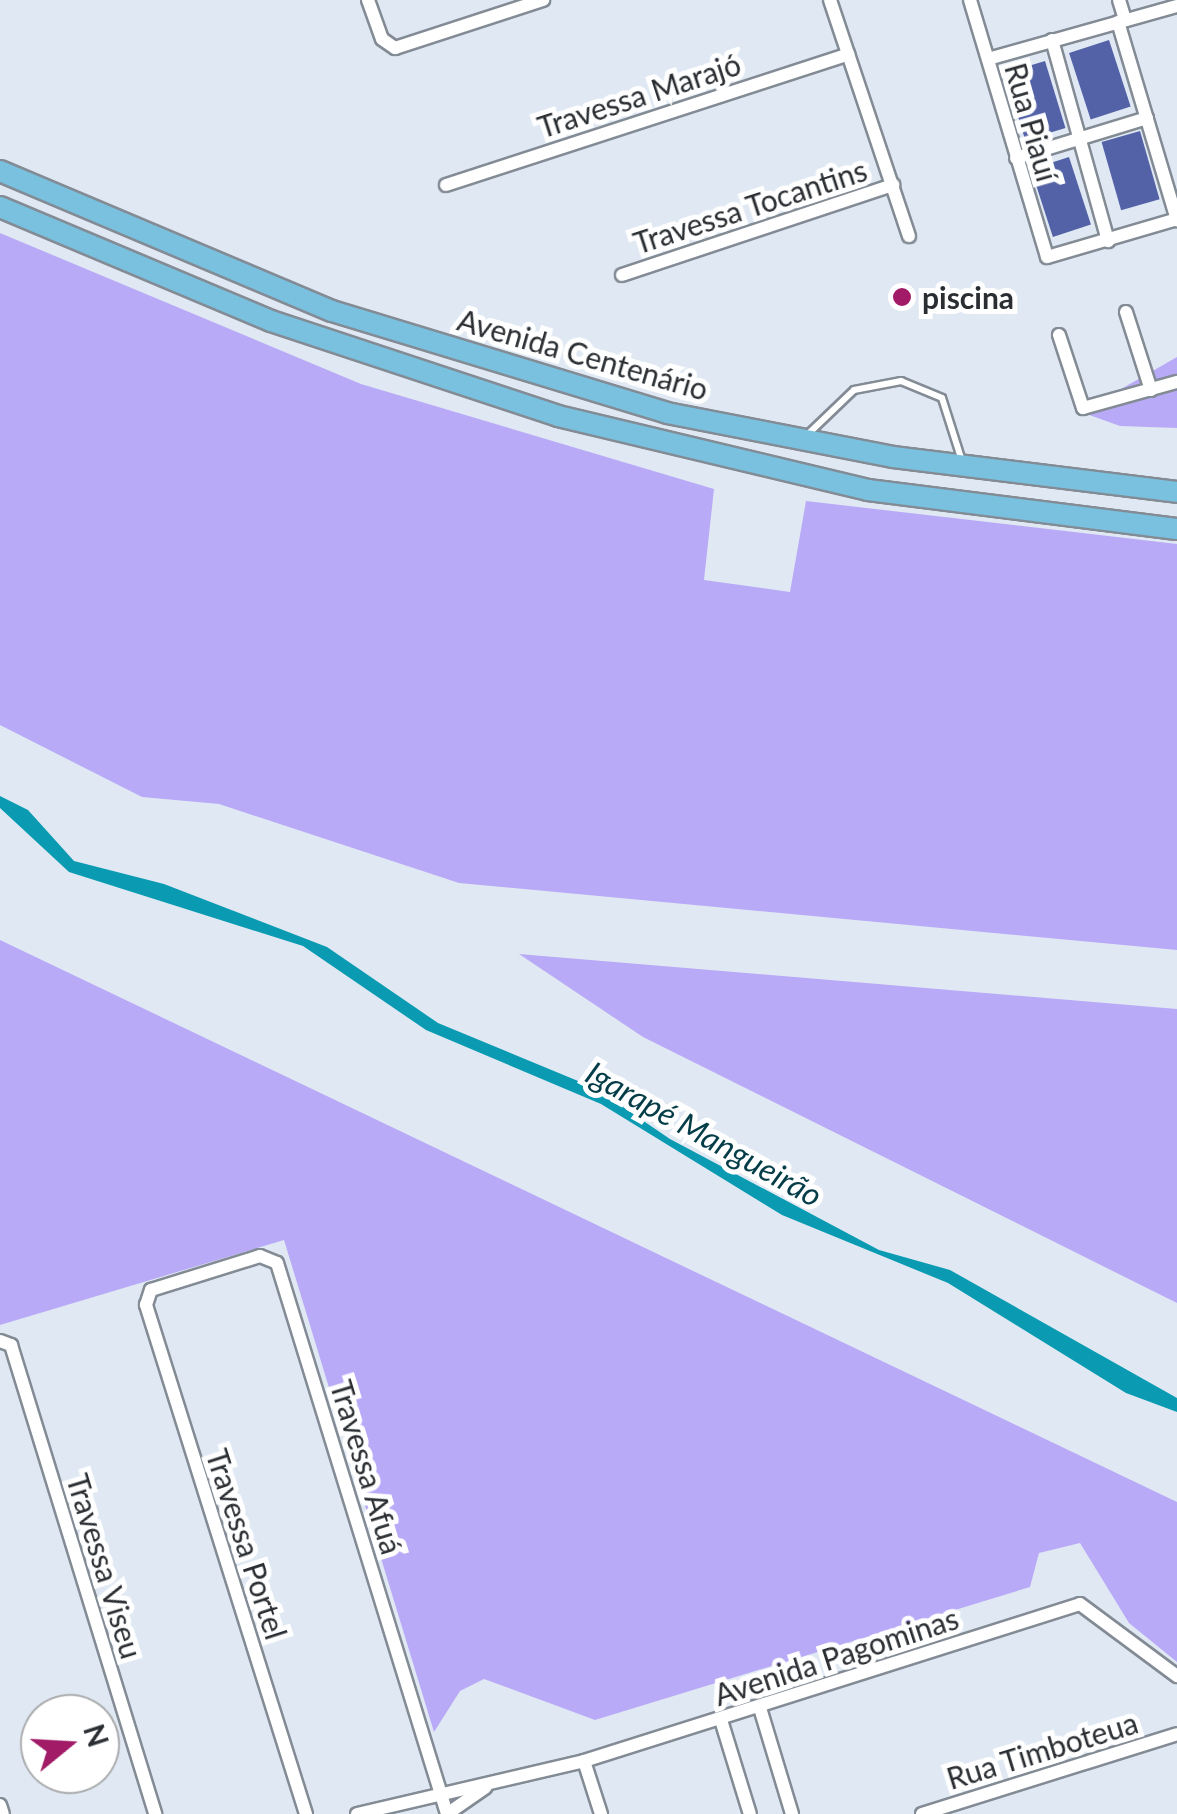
<!DOCTYPE html>
<html>
<head>
<meta charset="utf-8">
<style>
	body { margin:0 }
	#map { position:relative; width:1177px; height:1814px; overflow:hidden; background:#e0e9f3; font-family:Lato,sans-serif }
	div>[style] { position:absolute }
	.forest>* { inset:0; background:#b9aaf7 }
	.water>* { inset:0; background:#0a9bb2 }
	.building>* { inset:0; background:#5362a6; transform-origin:0 0 }
	.roads { filter:drop-shadow(2px 0 #838b95) drop-shadow(-2px 0 #838b95) drop-shadow(0 2px #838b95) drop-shadow(0 -2px #838b95) }
	.lane>* { height:6px; margin:-3px; padding:0 3px; transform-origin:3px; border-radius:3px; background:#fff }
	.street>* { height:12px; margin:-6px; padding:0 6px; transform-origin:6px; border-radius:6px; background:#fff }
	.primary>* { height:20px; margin:-10px; padding:0 10px; transform-origin:10px; border-radius:10px; background:#79c1df }
	.dots>* { width:28px; height:28px; translate:-50% -50%; box-sizing:border-box; border:5px solid #fff; border-radius:50% }
	span { translate:-50% -50%; white-space:nowrap; text-align:center; line-height:1.15; -webkit-text-stroke:10px #fff; paint-order:stroke }
	.street-label { font-size:30px; color:#2a2e32 }
	.poi-label { font-size:30px; color:#2a2e32; font-weight:700 }
	.left { translate:0 -50%; text-align:left }
	.water-label { font-size:32px; color:#043d47; font-style:italic }
	.north { position:absolute; left:20px; top:1694px; width:100px; height:100px; box-sizing:border-box; background:#fff; border:2px solid #aaabad; border-radius:50%; rotate:72deg; font-size:28px; font-weight:700; line-height:40px; text-align:center; color:#2a2e32 }
	.north::after { content:''; display:block; margin:auto; width:35px; height:45px; background:#a11b67; clip-path:polygon(50% 0,100% 100%,50% 72%,0 100%) }
</style>
</head>
<body>
<div id="map">
	<div class="forest">
		<div style="clip-path:polygon(0 233px,361px 384px,714px 489px,704px 580px,790px 592px,806px 501px,1177px 544px,1177px 950px,459px 883px,219px 804px,142px 797px,0 725px)"></div>
		<div style="clip-path:polygon(1177px 357px,1177px 428px,1120px 426px,1081px 412px)"></div>
		<div style="clip-path:polygon(0 940px,1177px 1502px,1177px 1662px,1129px 1623px,1080px 1543px,1039px 1553px,1030px 1587px,595px 1720px,484px 1679px,460px 1691px,434px 1732px,284px 1240px,0 1325px)"></div>
		<div style="clip-path:polygon(519px 954px,1177px 1009px,1177px 1303px,643px 1037px)"></div>
	</div>
	<div class="water">
		<div style="clip-path:polygon(0 796px,28px 810px,74px 861px,164px 884px,327px 947px,438px 1023px,595px 1088px,670px 1139px,879px 1250px,950px 1270px,1177px 1398px,1177px 1412px,1126px 1393px,948px 1283px,782px 1215px,601px 1104px,426px 1030px,303px 946px,69px 872px,0 808px)"></div>
	</div>
	<div class="building">
		<div style="left:1109px;top:40px;width:70px;height:42px;rotate:72deg"></div>
		<div style="left:1045px;top:61px;width:70px;height:42px;rotate:73deg"></div>
		<div style="left:1140px;top:131px;width:71px;height:40px;rotate:74deg"></div>
		<div style="left:1069px;top:157px;width:71px;height:40px;rotate:72deg"></div>
	</div>
	<div class="roads">
		<div class="lane">
			<div style="left:806px;top:436px;width:66px;rotate:-43.8deg"></div>
			<div style="left:854px;top:390px;width:48px;rotate:-10.8deg"></div>
			<div style="left:901px;top:381px;width:44px;rotate:22.5deg"></div>
			<div style="left:942px;top:398px;width:66px;rotate:72.4deg"></div>
		</div>
		<div class="street">
			<div style="left:368px;top:0;width:41px;rotate:70.3deg"></div>
			<div style="left:382px;top:39px;width:16px;rotate:35deg"></div>
			<div style="left:395px;top:48px;width:156px;rotate:-18deg"></div>
			<div style="left:830px;top:0;width:249px;rotate:71.5deg"></div>
			<div style="left:970px;top:0;width:268px;rotate:73.3deg"></div>
			<div style="left:1047px;top:257px;width:135px;rotate:-16.3deg"></div>
			<div style="left:1119px;top:0;width:21px;rotate:73deg"></div>
			<div style="left:1118px;top:22px;width:207px;rotate:73.4deg"></div>
			<div style="left:1052px;top:40px;width:209px;rotate:74.4deg"></div>
			<div style="left:988px;top:59px;width:196px;rotate:-15.7deg"></div>
			<div style="left:1016px;top:158px;width:137px;rotate:-17deg"></div>
			<div style="left:446px;top:185px;width:423px;rotate:-18deg"></div>
			<div style="left:622px;top:275px;width:286px;rotate:-18.4deg"></div>
			<div style="left:1126px;top:312px;width:82px;rotate:72.2deg"></div>
			<div style="left:1059px;top:335px;width:77px;rotate:71.8deg"></div>
			<div style="left:1083px;top:408px;width:98px;rotate:-15.5deg"></div>
			<div style="left:0;top:1341px;width:12px;rotate:20deg"></div>
			<div style="left:11px;top:1345px;width:491px;rotate:72.9deg"></div>
			<div style="left:760px;top:1708px;width:111px;rotate:73.2deg"></div>
			<div style="left:721px;top:1720px;width:98px;rotate:72.9deg"></div>
			<div style="left:584px;top:1761px;width:56px;rotate:72.2deg"></div>
			<div style="left:0;top:1805px;width:9px;rotate:72deg"></div>
			<div style="left:306px;top:1814px;width:534px;rotate:-107.45deg"></div>
			<div style="left:146px;top:1305px;width:16px;rotate:-72deg"></div>
			<div style="left:151px;top:1290px;width:114px;rotate:-17.3deg"></div>
			<div style="left:260px;top:1256px;width:18px;rotate:22deg"></div>
			<div style="left:277px;top:1263px;width:577px;rotate:72.85deg"></div>
			<div style="left:357px;top:1814px;width:233px;rotate:-13.1deg"></div>
			<div style="left:584px;top:1761px;width:520px;rotate:-17.56deg"></div>
			<div style="left:1080px;top:1604px;width:121px;rotate:36.6deg"></div>
			<div style="left:447px;top:1814px;width:47px;rotate:-34.7deg"></div>
			<div style="left:922px;top:1814px;width:267px;rotate:-17.4deg"></div>
		</div>
		<div class="primary">
			<div style="left:0;top:171px;width:360px;rotate:22.9deg"></div>
			<div style="left:332px;top:311px;width:350px;rotate:16.9deg"></div>
			<div style="left:667px;top:413px;width:230px;rotate:11deg"></div>
			<div style="left:893px;top:457px;width:286px;rotate:7deg"></div>
			<div style="left:0;top:207px;width:294px;rotate:22.8deg"></div>
			<div style="left:271px;top:321px;width:302px;rotate:18.3deg"></div>
			<div style="left:558px;top:416px;width:319px;rotate:13.4deg"></div>
			<div style="left:868px;top:490px;width:311px;rotate:7.2deg"></div>
		</div>
	</div>
	<div class="dots">
		<div style="left:902px;top:297px;background:#a11b67"></div>
	</div>
	<div class="street-label">
		<span style="left:639px;top:95px;rotate:-18deg">Travessa Marajó</span>
		<span style="left:1032px;top:122px;rotate:74deg">Rua Piauí</span>
		<span style="left:750px;top:206px;rotate:-18deg">Travessa Tocantins</span>
		<span style="left:583px;top:354px;rotate:16deg">Avenida Centenário</span>
		<span style="left:367px;top:1467px;rotate:73deg">Travessa Afuá</span>
		<span style="left:247px;top:1544px;rotate:72deg">Travessa Portel</span>
		<span style="left:105px;top:1566px;rotate:73deg">Travessa Viseu</span>
		<span style="left:836px;top:1656px;rotate:-18deg">Avenida Pagominas</span>
		<span style="left:1042px;top:1750px;rotate:-17deg">Rua Timboteua</span>
	</div>
	<div class="poi-label">
		<span class="left" style="left:922px;top:297px">piscina</span>
	</div>
	<div class="water-label">
		<span style="left:704px;top:1134px;rotate:29deg">Igarapé Mangueirão</span>
	</div>
	<div class="north">N</div>
</div>
</body>
</html>
